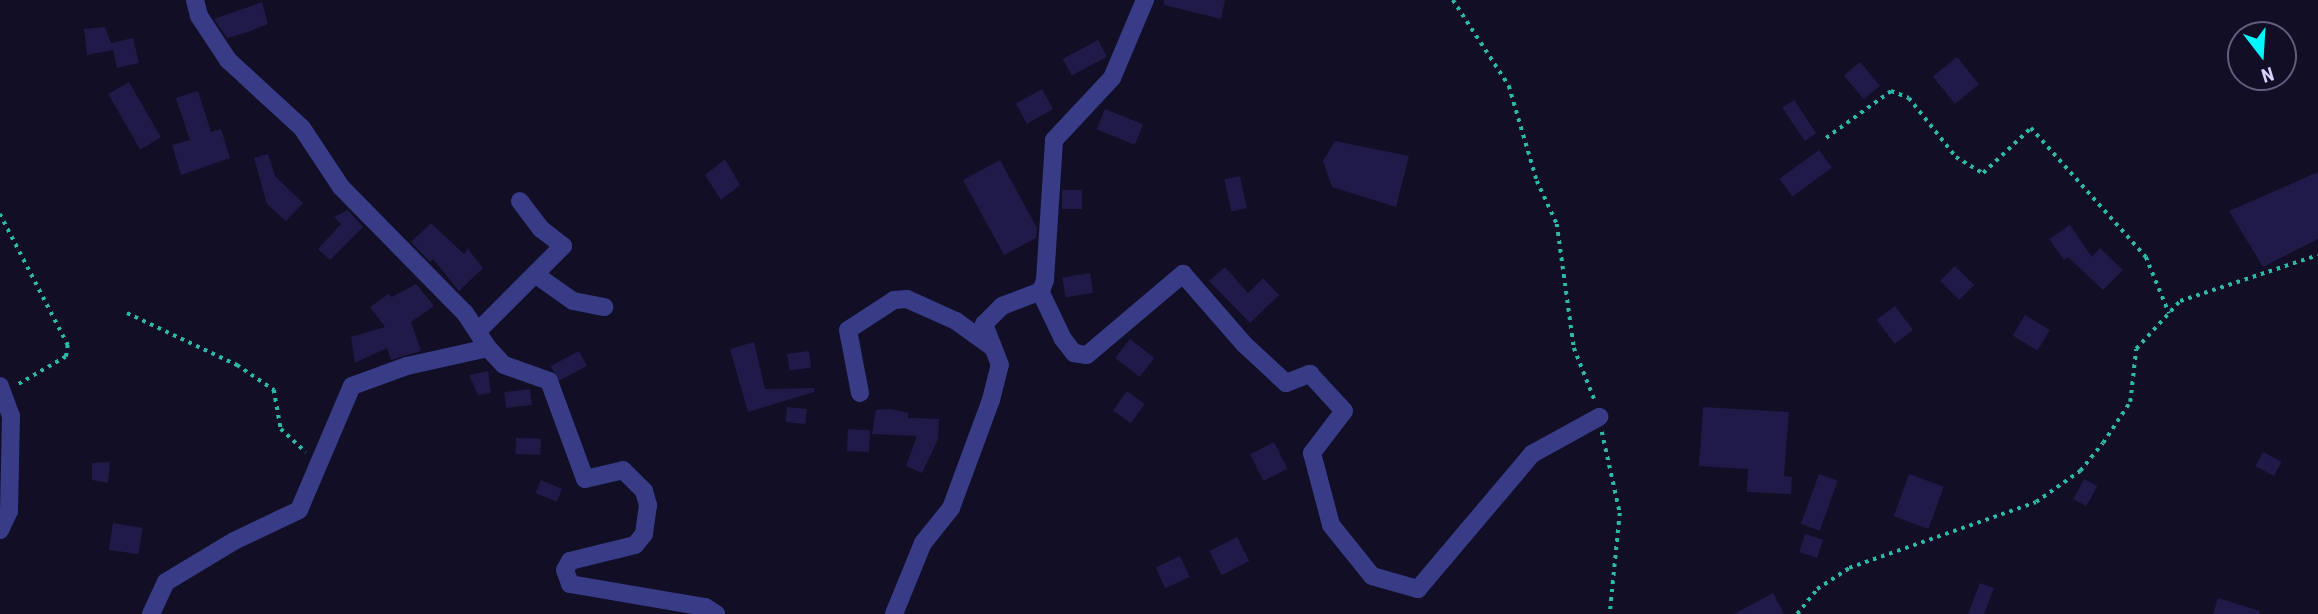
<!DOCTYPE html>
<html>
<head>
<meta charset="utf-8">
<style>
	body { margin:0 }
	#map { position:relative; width:2318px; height:614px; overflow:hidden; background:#110e26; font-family:"Roboto Condensed",sans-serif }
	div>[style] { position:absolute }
	.building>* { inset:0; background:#201a48; transform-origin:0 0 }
	.path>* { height:3.5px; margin-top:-1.75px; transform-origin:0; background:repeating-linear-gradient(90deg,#2cbaa8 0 3.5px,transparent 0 8.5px) }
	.minor>* { height:18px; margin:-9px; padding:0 9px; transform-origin:9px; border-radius:9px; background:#383b86 }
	span { translate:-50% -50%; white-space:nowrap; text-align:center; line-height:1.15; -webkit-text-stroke:6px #110e26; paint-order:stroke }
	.north { position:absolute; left:2227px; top:21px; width:70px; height:70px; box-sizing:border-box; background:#110e26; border:2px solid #605d7d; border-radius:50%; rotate:163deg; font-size:19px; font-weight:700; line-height:28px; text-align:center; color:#d6d4ff }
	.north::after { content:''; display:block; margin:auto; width:24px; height:32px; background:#00f8ff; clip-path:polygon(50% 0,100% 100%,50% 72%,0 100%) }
</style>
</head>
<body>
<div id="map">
	<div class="building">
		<div style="clip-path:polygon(1164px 0,1225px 0,1221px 19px,1164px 5px)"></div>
		<div style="clip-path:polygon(262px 2px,268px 24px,248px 32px,227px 38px,214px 19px)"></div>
		<div style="clip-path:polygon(105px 27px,111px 43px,133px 38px,139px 63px,117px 68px,113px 50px,87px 55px,84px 29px)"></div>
		<div style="left:1098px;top:40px;width:19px;height:40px;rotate:62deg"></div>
		<div style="left:1957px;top:57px;width:35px;height:31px;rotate:51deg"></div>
		<div style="left:1860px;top:62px;width:31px;height:21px;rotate:50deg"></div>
		<div style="left:129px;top:82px;width:64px;height:24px;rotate:60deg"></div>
		<div style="left:1042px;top:89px;width:23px;height:30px;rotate:61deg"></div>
		<div style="clip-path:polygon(198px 91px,211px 132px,221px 129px,230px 158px,181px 175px,172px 145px,190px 140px,176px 98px)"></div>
		<div style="left:1794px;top:100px;width:40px;height:14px;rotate:56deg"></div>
		<div style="left:1105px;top:109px;width:41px;height:22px;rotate:22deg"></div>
		<div style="clip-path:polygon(1335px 141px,1409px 156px,1396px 207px,1332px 187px,1323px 161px)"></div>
		<div style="left:1819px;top:150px;width:22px;height:49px;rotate:54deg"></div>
		<div style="clip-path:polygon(268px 154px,275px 176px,303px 203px,286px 221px,267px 204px,254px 158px)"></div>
		<div style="clip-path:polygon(725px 159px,740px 185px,721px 200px,705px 175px)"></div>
		<div style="clip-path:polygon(1000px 160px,1037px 228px,1036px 238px,1004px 255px,963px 180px)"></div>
		<div style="clip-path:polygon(2318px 172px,2318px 239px,2263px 267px,2229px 211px)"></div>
		<div style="left:1240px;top:176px;width:33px;height:16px;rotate:78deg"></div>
		<div style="left:1062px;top:190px;width:20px;height:19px"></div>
		<div style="clip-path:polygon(348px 210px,363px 227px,330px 260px,318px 249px,341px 224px,334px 217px)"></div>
		<div style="clip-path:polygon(431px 223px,464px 254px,468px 249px,483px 268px,459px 291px,433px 259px,430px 262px,411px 242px)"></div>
		<div style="clip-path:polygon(2070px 225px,2092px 257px,2100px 248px,2123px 270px,2103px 290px,2068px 257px,2064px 260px,2049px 239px)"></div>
		<div style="left:1955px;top:266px;width:27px;height:21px;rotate:45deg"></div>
		<div style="clip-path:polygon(1225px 267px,1248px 293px,1263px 278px,1279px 295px,1250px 323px,1209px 281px)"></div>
		<div style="left:1090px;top:273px;width:20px;height:28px;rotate:81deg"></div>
		<div style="clip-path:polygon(416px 284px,434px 306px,411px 322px,421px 351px,391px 360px,387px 348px,355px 363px,351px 337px,385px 327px,370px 307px,388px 294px,392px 297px)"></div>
		<div style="left:1895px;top:306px;width:30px;height:23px;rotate:53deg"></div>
		<div style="left:2025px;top:315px;width:29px;height:24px;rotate:31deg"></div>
		<div style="left:1130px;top:339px;width:31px;height:24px;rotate:38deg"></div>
		<div style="clip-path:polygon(754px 342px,765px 389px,814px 388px,814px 392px,748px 412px,730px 349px)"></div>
		<div style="left:579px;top:351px;width:17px;height:32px;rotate:62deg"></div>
		<div style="left:809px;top:351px;width:17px;height:22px;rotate:83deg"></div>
		<div style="clip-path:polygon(488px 371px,491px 393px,478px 395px,469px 375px)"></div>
		<div style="left:530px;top:389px;width:16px;height:26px;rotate:83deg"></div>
		<div style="left:1127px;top:391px;width:22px;height:24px;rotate:36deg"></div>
		<div style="left:787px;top:407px;width:20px;height:15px;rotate:6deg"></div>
		<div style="clip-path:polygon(1703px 407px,1789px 412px,1784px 476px,1792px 477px,1791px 494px,1747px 492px,1748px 469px,1699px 466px)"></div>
		<div style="clip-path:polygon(892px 409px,908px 413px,908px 418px,939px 419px,938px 439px,922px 473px,906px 466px,917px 436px,872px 434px,876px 410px)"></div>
		<div style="left:848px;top:429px;width:22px;height:22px;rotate:3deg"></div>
		<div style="left:516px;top:438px;width:25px;height:16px;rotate:2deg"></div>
		<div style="left:1274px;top:442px;width:30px;height:27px;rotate:63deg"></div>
		<div style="left:2263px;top:452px;width:21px;height:16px;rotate:28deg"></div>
		<div style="clip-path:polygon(110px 462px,108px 483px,92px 480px,92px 463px)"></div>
		<div style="left:1819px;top:474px;width:20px;height:53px;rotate:20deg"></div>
		<div style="left:1909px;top:474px;width:37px;height:45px;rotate:20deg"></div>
		<div style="left:2084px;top:479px;width:15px;height:23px;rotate:28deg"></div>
		<div style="left:541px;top:480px;width:23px;height:14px;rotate:23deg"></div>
		<div style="left:113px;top:523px;width:30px;height:27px;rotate:9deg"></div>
		<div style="left:1805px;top:534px;width:19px;height:19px;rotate:18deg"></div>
		<div style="left:1237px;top:537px;width:27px;height:31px;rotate:63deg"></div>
		<div style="left:1180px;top:556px;width:23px;height:27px;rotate:65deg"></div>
		<div style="clip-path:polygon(1980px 583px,1994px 588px,1984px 614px,1968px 614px)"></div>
		<div style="clip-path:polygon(1773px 593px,1784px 614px,1734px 614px)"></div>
		<div style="clip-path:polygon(2218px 598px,2260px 611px,2259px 614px,2213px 614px)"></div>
	</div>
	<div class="path">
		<div style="left:1453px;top:0;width:103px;rotate:56.9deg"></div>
		<div style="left:1509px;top:86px;width:99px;rotate:73.6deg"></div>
		<div style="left:1537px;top:181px;width:47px;rotate:65.1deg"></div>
		<div style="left:1557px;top:224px;width:125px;rotate:82.2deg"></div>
		<div style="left:1574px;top:348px;width:57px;rotate:68.4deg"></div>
		<div style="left:1826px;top:138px;width:80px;rotate:-35.9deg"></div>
		<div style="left:1891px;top:91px;width:19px;rotate:21deg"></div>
		<div style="left:1909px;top:98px;width:75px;rotate:51.5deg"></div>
		<div style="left:1956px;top:157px;width:31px;rotate:31deg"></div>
		<div style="left:1983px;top:173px;width:66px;rotate:-43.2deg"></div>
		<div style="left:2031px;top:128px;width:173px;rotate:48.3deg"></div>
		<div style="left:2146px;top:257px;width:61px;rotate:67.7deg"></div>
		<div style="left:0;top:214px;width:148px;rotate:62.6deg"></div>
		<div style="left:68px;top:345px;width:12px;rotate:99deg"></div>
		<div style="left:66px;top:357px;width:58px;rotate:149.9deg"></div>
		<div style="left:127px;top:313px;width:122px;rotate:25.3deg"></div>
		<div style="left:237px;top:365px;width:45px;rotate:34deg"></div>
		<div style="left:274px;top:390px;width:40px;rotate:80deg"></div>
		<div style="left:281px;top:429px;width:34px;rotate:43deg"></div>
		<div style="left:1602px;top:432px;width:83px;rotate:77.5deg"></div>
		<div style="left:1620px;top:513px;width:101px;rotate:95.7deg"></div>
		<div style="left:1797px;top:614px;width:32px;rotate:-51deg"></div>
		<div style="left:1817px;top:589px;width:38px;rotate:-33deg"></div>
		<div style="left:1849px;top:568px;width:198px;rotate:-19.4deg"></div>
		<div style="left:2036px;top:502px;width:54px;rotate:-35.2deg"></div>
		<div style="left:2080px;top:471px;width:36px;rotate:-51deg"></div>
		<div style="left:2103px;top:443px;width:49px;rotate:-56.6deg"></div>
		<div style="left:2130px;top:402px;width:53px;rotate:-83.5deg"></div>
		<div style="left:2136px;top:349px;width:65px;rotate:-47.5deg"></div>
		<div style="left:2180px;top:301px;width:145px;rotate:-18.4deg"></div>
	</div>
	<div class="minor">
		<div style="left:195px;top:0;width:16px;rotate:76deg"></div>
		<div style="left:199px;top:16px;width:53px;rotate:56.6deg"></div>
		<div style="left:228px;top:60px;width:100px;rotate:42.6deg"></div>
		<div style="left:302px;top:128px;width:71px;rotate:56.5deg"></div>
		<div style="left:341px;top:187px;width:177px;rotate:45.5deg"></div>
		<div style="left:465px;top:313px;width:42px;rotate:56.7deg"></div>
		<div style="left:488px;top:348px;width:23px;rotate:47deg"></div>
		<div style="left:504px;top:365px;width:48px;rotate:19.6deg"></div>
		<div style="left:549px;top:381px;width:104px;rotate:69.8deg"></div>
		<div style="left:585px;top:479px;width:39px;rotate:-13deg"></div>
		<div style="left:623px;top:470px;width:30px;rotate:45deg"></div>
		<div style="left:644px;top:491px;width:15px;rotate:74deg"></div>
		<div style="left:648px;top:505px;width:29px;rotate:98deg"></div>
		<div style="left:644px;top:534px;width:14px;rotate:129deg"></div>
		<div style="left:635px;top:545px;width:67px;rotate:166.2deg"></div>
		<div style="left:570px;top:561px;width:10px;rotate:119deg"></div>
		<div style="left:565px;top:570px;width:15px;rotate:70deg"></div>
		<div style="left:570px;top:584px;width:137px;rotate:9.7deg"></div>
		<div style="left:705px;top:607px;width:13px;rotate:32deg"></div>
		<div style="left:536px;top:275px;width:45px;rotate:35.1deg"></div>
		<div style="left:573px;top:301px;width:32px;rotate:11deg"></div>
		<div style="left:1040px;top:291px;width:53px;rotate:64.4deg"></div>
		<div style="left:1063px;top:339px;width:18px;rotate:52deg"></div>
		<div style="left:1074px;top:353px;width:13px;rotate:9deg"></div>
		<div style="left:1087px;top:355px;width:126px;rotate:-40.2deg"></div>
		<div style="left:1183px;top:274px;width:94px;rotate:48.9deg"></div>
		<div style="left:1245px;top:345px;width:56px;rotate:42.8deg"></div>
		<div style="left:1286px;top:383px;width:26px;rotate:-21deg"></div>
		<div style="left:1310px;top:374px;width:50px;rotate:47.4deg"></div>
		<div style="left:1344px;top:411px;width:53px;rotate:127.3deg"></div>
		<div style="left:1312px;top:453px;width:74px;rotate:75.2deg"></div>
		<div style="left:1331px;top:525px;width:65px;rotate:51.2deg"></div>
		<div style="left:1372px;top:576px;width:48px;rotate:15.8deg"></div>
		<div style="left:1418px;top:589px;width:177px;rotate:-49.8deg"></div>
		<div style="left:1532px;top:454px;width:77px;rotate:-28.9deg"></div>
		<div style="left:479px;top:330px;width:119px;rotate:-45deg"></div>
		<div style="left:563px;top:246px;width:28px;rotate:-142deg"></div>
		<div style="left:541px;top:229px;width:35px;rotate:-127deg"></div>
		<div style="left:0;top:386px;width:32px;rotate:70deg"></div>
		<div style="left:11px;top:416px;width:95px;rotate:91.2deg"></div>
		<div style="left:9px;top:511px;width:21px;rotate:115deg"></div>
		<div style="left:860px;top:393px;width:64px;rotate:-100.8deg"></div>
		<div style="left:848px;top:330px;width:55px;rotate:-33.1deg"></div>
		<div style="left:894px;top:300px;width:13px;rotate:-4deg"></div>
		<div style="left:907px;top:299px;width:54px;rotate:24.2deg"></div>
		<div style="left:956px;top:321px;width:44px;rotate:35.8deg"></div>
		<div style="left:151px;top:614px;width:35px;rotate:-65deg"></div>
		<div style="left:166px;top:582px;width:79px;rotate:-31.1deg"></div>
		<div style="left:234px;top:541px;width:72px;rotate:-25.5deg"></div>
		<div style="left:299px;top:510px;width:135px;rotate:-66.9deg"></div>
		<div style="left:352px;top:386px;width:59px;rotate:-20deg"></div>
		<div style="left:407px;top:366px;width:83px;rotate:-12.5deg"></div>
		<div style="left:894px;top:614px;width:77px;rotate:-67.8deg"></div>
		<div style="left:923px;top:543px;width:45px;rotate:-51.3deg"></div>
		<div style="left:951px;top:508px;width:115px;rotate:-69.7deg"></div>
		<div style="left:991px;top:400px;width:36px;rotate:-76deg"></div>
		<div style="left:1000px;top:365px;width:44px;rotate:-111.3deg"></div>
		<div style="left:984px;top:324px;width:25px;rotate:-45deg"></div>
		<div style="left:1002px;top:306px;width:42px;rotate:-21deg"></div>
		<div style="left:1041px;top:291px;width:12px;rotate:-70deg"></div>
		<div style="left:1045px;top:280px;width:140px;rotate:-86.3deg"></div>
		<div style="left:1054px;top:140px;width:85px;rotate:-46.9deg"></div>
		<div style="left:1112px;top:78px;width:85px;rotate:-67.1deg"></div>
	</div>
	<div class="north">N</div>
</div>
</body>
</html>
